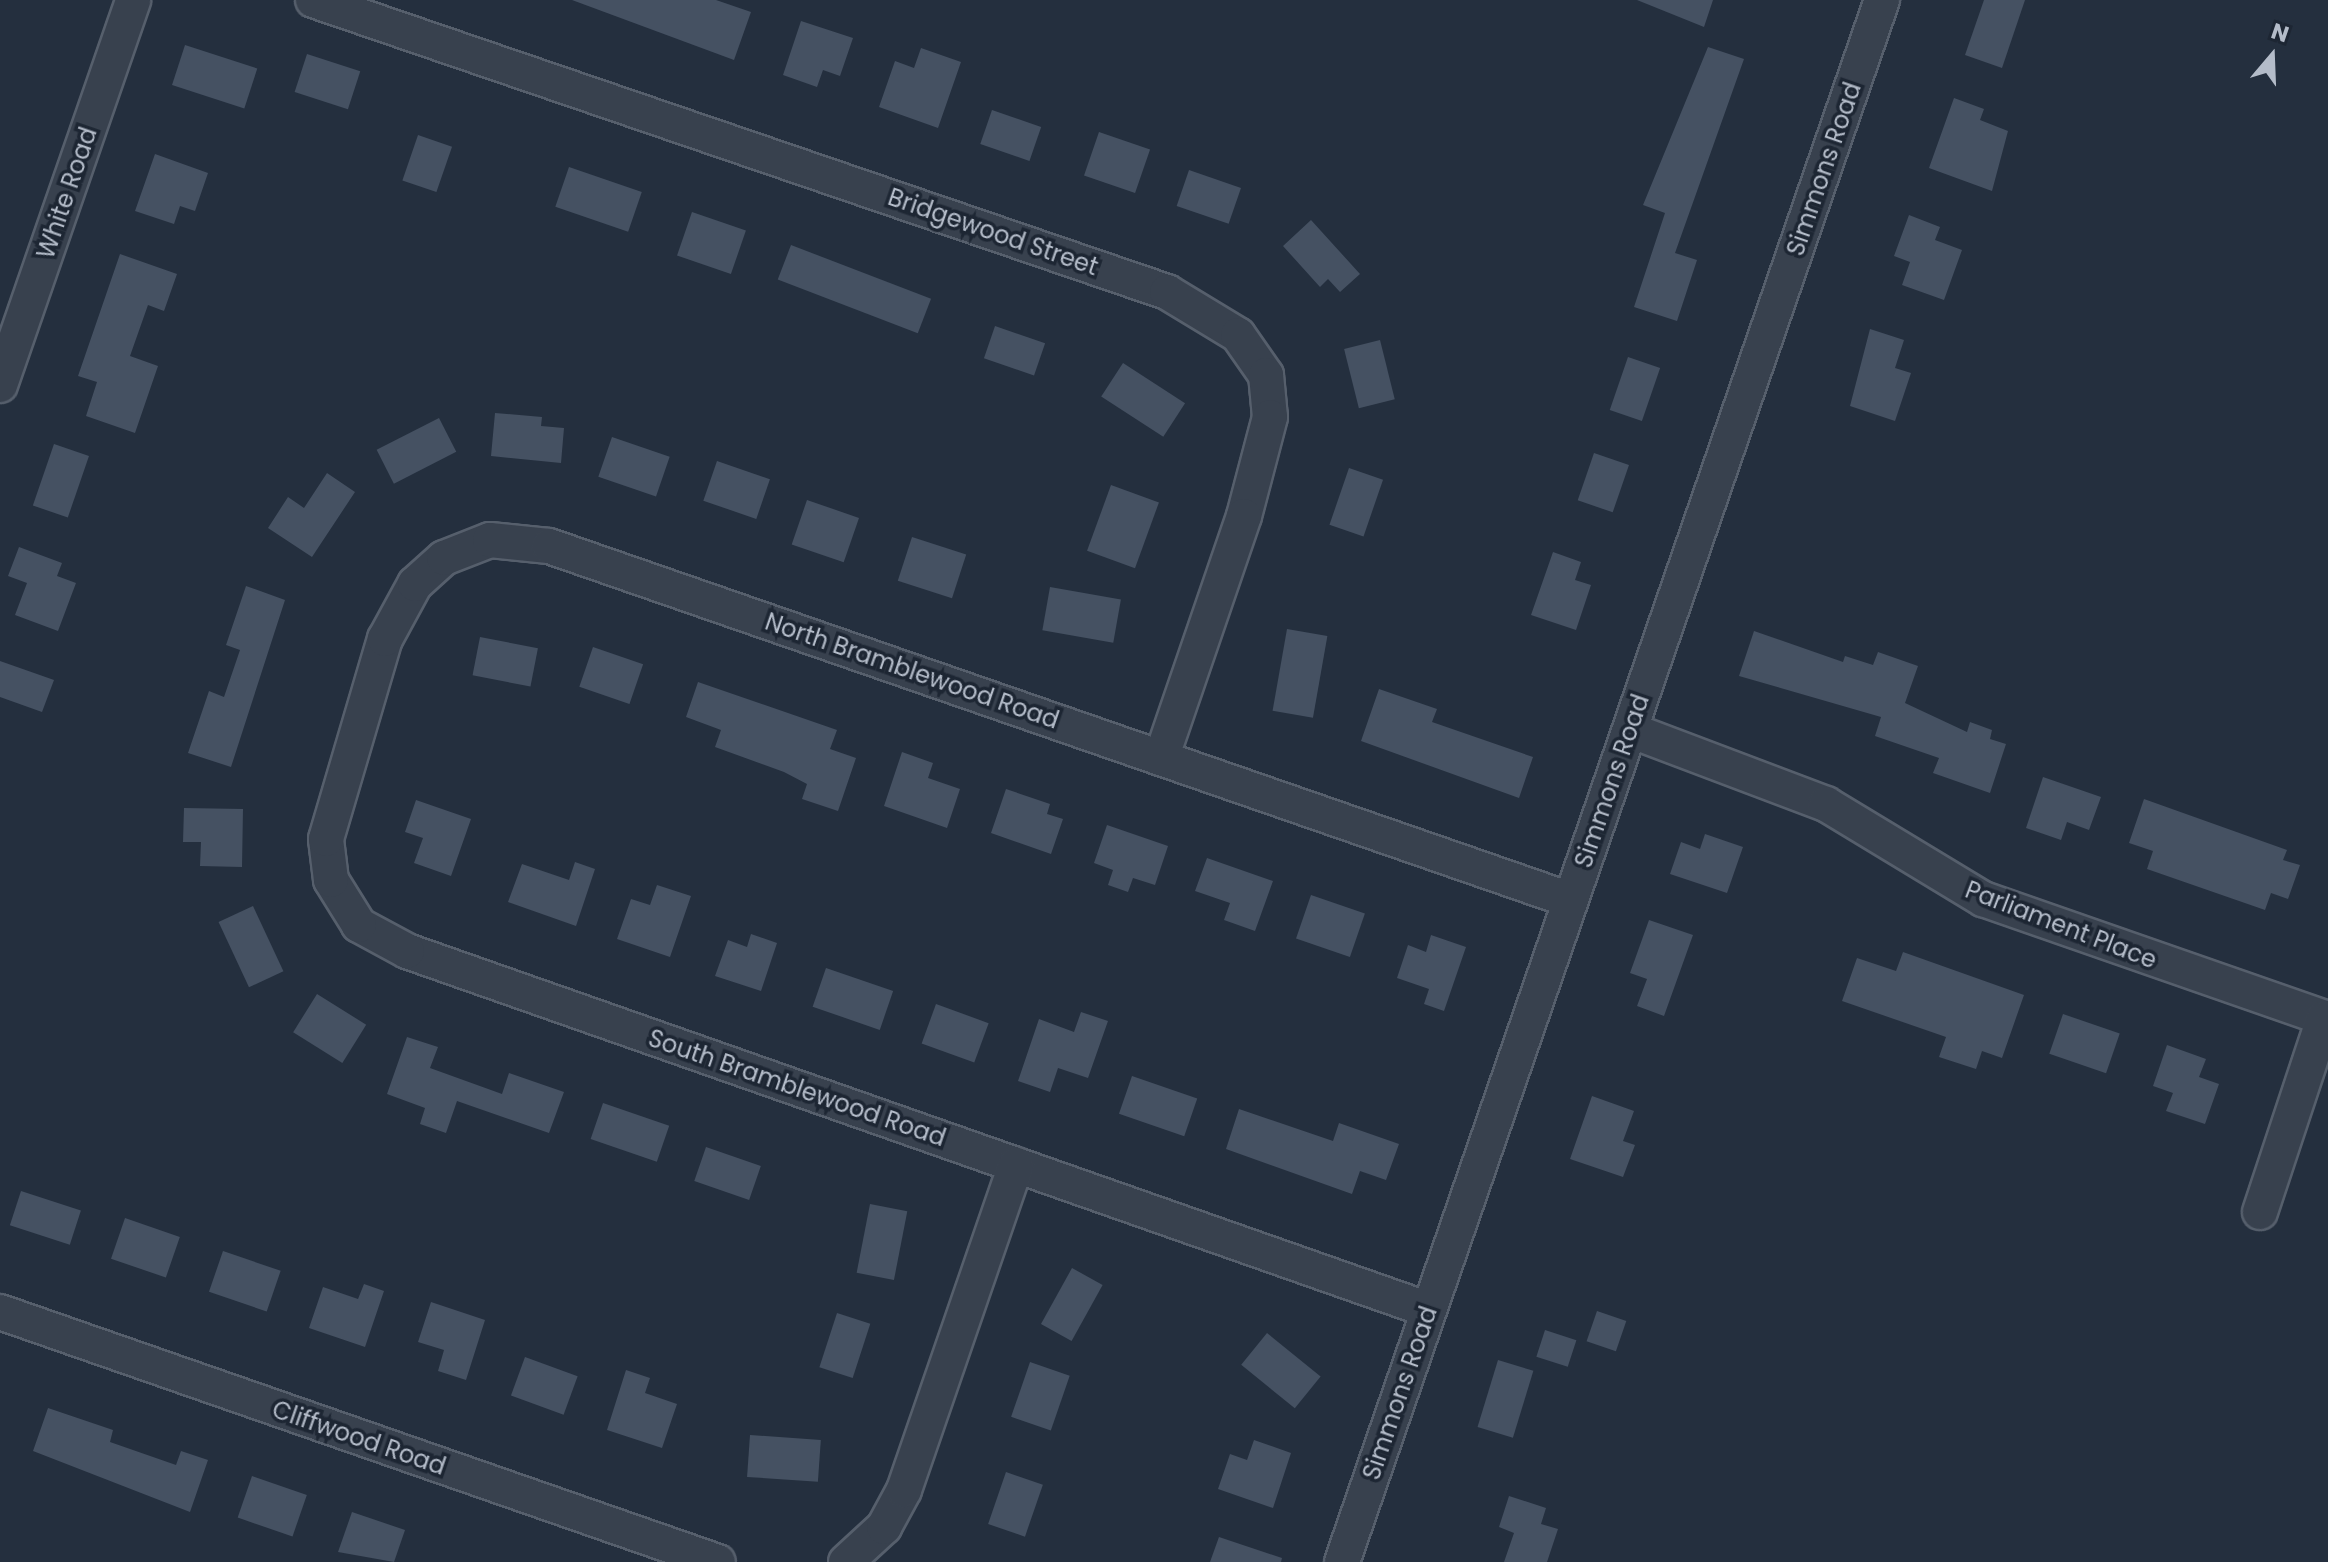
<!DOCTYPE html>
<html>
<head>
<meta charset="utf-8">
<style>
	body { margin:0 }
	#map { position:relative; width:2328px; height:1562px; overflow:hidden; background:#242f3e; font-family:Poppins,sans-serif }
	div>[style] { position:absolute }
	.building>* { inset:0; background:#455162; transform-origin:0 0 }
	.roads { filter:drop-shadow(2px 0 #565f6c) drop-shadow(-2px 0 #565f6c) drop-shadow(0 2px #565f6c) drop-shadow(0 -2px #565f6c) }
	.minor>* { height:34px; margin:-17px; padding:0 17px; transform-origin:17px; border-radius:17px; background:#38414e }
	span { translate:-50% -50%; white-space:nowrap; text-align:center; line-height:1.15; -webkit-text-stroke:7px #1d2633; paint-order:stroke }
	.street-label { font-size:24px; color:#b4bcc9 }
	.north { position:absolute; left:2232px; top:16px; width:80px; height:80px; -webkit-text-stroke:6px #1d2633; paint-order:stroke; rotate:19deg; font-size:22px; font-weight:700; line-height:32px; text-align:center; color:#b4bcc9 }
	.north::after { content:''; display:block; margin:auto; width:28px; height:36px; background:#b4bcc9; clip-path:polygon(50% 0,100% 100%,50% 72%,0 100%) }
</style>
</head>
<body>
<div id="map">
	<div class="building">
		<div style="clip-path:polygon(572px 0,716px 0,751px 12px,734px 60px)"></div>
		<div style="clip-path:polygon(1637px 0,1713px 0,1704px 27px)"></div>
		<div style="clip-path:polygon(1984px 0,2025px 0,2002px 68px,1965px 55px)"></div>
		<div style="clip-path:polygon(801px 21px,853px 38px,840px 76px,823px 70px,817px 87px,783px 75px)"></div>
		<div style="left:185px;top:45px;width:76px;height:42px;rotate:18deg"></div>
		<div style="clip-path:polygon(1708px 47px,1744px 59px,1675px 253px,1697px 260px,1677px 321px,1634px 307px,1665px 213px,1643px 205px)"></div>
		<div style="clip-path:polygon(921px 48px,961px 62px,938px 128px,879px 107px,895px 61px,914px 68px)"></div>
		<div style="left:307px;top:54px;width:56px;height:40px;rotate:18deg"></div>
		<div style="clip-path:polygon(1954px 98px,1984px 109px,1980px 120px,2008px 131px,1992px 191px,1929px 168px)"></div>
		<div style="left:992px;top:110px;width:52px;height:36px;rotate:19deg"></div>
		<div style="left:1099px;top:132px;width:54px;height:46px;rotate:19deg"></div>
		<div style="left:418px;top:135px;width:36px;height:48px;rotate:19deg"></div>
		<div style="clip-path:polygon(155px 154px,208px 173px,195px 211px,180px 206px,174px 224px,135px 211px)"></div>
		<div style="left:569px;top:167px;width:77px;height:42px;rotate:19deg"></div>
		<div style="left:1189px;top:170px;width:55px;height:38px;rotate:19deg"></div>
		<div style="left:692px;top:212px;width:57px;height:46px;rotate:19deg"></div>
		<div style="clip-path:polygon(1909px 215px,1940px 227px,1935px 240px,1962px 250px,1944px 300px,1902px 285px,1910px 262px,1894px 256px)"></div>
		<div style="clip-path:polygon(1311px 220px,1360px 274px,1340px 292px,1328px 279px,1320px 287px,1283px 246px)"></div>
		<div style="left:791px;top:245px;width:150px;height:37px;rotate:21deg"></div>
		<div style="clip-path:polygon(120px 254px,177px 274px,164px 311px,148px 305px,130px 356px,158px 366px,135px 433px,86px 416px,97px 382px,78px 376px)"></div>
		<div style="left:995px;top:326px;width:53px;height:34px;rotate:19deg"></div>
		<div style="clip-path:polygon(1870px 329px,1904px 340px,1895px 368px,1911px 373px,1895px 421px,1850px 406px)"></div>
		<div style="left:1380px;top:340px;width:61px;height:37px;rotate:76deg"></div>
		<div style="left:1628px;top:357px;width:34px;height:56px;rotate:19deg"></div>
		<div style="left:1123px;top:363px;width:74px;height:40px;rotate:33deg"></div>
		<div style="clip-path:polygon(495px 413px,542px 417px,541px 426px,564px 428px,561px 463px,491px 456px)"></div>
		<div style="left:439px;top:418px;width:38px;height:70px;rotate:63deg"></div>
		<div style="left:612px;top:437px;width:61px;height:42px;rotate:19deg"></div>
		<div style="left:54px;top:444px;width:37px;height:65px;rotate:19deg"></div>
		<div style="left:1594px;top:453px;width:37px;height:50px;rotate:19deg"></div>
		<div style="left:717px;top:461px;width:56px;height:42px;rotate:19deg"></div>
		<div style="left:1349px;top:468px;width:36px;height:60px;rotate:19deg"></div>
		<div style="clip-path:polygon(327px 473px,355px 492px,312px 557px,268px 528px,288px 497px,304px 508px)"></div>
		<div style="left:1111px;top:485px;width:51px;height:70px;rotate:20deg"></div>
		<div style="left:807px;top:500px;width:55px;height:47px;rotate:19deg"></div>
		<div style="left:912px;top:537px;width:57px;height:46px;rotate:18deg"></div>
		<div style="clip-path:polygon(19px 547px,62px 563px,57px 576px,76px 583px,58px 631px,15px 615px,27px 583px,8px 576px)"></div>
		<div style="clip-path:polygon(1553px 552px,1581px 562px,1575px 580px,1591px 585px,1576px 630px,1531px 615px)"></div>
		<div style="clip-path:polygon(246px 586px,285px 600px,231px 767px,188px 753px,209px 691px,224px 697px,240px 650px,226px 645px)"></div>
		<div style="left:1050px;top:587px;width:72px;height:44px;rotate:10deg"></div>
		<div style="left:1287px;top:629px;width:41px;height:83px;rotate:10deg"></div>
		<div style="clip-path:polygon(1754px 631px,1843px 662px,1845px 656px,1873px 665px,1878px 652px,1918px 666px,1905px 703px,1967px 732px,1970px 722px,1992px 730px,1990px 739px,2006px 744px,1990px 793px,1933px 773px,1939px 758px,1875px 736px,1881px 717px,1739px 676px)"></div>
		<div style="left:480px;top:637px;width:59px;height:39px;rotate:11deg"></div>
		<div style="left:593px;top:647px;width:53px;height:42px;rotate:19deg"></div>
		<div style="clip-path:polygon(0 661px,54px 680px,42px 712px,0 697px)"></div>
		<div style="clip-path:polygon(698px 682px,837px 730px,830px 749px,856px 758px,838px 811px,802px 799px,807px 784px,784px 772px,715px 747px,721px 730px,686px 717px)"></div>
		<div style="clip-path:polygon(1379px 689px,1437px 709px,1432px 722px,1533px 757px,1519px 798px,1361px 741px)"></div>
		<div style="clip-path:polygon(902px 752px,933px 763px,928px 778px,960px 789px,947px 828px,884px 806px)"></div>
		<div style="clip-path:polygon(2043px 777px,2101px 797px,2089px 830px,2067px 822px,2061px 840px,2026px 828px)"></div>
		<div style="clip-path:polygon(1006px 789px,1050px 804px,1047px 814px,1063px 819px,1051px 854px,991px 833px)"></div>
		<div style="clip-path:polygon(2144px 799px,2287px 850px,2283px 860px,2300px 865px,2288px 899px,2271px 893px,2265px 910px,2147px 869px,2153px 851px,2129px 843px)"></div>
		<div style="clip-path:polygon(416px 800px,471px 819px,451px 876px,414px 863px,423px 838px,405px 832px)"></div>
		<div style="clip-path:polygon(184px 808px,243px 809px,242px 867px,200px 866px,201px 842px,183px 842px)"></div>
		<div style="clip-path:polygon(1107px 825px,1168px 846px,1155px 885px,1133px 878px,1128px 892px,1108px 885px,1113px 870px,1094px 863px)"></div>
		<div style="clip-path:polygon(1705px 834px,1743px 847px,1727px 893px,1670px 874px,1681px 842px,1700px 849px)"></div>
		<div style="clip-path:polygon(1207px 858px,1273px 881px,1255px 931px,1224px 920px,1230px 903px,1195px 891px)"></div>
		<div style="clip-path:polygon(575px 862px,595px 869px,576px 926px,508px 902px,522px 864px,569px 880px)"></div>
		<div style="clip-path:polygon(657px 885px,691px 896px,670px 957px,617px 939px,631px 899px,650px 905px)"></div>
		<div style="left:1311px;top:895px;width:57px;height:46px;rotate:19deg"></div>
		<div style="left:253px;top:906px;width:72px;height:38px;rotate:65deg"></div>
		<div style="clip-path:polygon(1649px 920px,1693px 935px,1664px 1016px,1637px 1006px,1647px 979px,1630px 973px)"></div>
		<div style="clip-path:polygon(751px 934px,777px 943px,761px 991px,715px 976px,728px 940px,747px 947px)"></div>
		<div style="clip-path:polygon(1431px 935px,1466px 947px,1444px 1011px,1424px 1004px,1429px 989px,1397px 978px,1408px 945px,1426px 952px)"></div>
		<div style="clip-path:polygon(1903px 952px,2024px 995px,2002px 1058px,1982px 1051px,1976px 1069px,1939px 1057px,1946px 1037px,1842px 1001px,1857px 958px,1896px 971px)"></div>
		<div style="left:826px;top:968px;width:71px;height:41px;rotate:19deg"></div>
		<div style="left:317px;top:994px;width:58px;height:45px;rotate:32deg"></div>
		<div style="left:936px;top:1004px;width:56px;height:42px;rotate:20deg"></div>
		<div style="clip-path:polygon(1081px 1012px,1108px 1021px,1088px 1078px,1058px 1068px,1050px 1092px,1018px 1081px,1039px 1019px,1074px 1032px)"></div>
		<div style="left:2063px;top:1014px;width:60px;height:42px;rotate:19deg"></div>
		<div style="clip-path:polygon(407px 1037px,438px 1047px,430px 1068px,502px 1094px,509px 1073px,564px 1092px,549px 1133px,457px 1101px,446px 1133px,420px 1124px,425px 1108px,387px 1094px)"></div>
		<div style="clip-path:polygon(2167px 1045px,2206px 1059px,2199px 1077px,2219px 1084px,2205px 1124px,2166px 1111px,2173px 1093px,2153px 1086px)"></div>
		<div style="left:1132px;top:1076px;width:69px;height:40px;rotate:19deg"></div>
		<div style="clip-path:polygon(1592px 1096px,1634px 1111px,1623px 1141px,1635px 1145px,1623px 1177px,1570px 1159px)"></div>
		<div style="left:603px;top:1103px;width:70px;height:38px;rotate:19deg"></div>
		<div style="clip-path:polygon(1239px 1109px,1333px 1141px,1339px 1123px,1399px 1144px,1386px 1180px,1360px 1171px,1352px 1194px,1226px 1149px)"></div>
		<div style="left:706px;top:1147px;width:58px;height:36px;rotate:19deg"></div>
		<div style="left:21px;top:1191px;width:63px;height:36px;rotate:18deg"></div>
		<div style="left:870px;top:1204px;width:38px;height:70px;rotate:11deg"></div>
		<div style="left:125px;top:1218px;width:58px;height:43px;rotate:19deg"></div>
		<div style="left:223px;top:1251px;width:61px;height:43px;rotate:19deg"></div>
		<div style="left:1072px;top:1268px;width:35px;height:64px;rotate:29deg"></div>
		<div style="clip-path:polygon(364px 1284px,384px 1291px,365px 1347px,309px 1328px,323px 1287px,358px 1299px)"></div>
		<div style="clip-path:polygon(431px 1302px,485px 1320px,466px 1380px,438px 1371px,444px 1350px,418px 1342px)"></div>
		<div style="left:1597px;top:1311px;width:31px;height:32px;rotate:19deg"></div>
		<div style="left:837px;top:1313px;width:35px;height:57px;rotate:18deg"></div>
		<div style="left:1545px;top:1330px;width:33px;height:28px;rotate:18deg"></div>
		<div style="left:1267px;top:1333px;width:69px;height:41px;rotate:39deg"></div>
		<div style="left:525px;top:1357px;width:56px;height:41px;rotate:20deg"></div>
		<div style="left:1498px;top:1360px;width:37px;height:70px;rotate:17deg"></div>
		<div style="left:1030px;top:1362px;width:42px;height:58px;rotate:19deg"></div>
		<div style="clip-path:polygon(626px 1370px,650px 1378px,645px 1393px,677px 1404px,662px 1448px,607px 1430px)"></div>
		<div style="clip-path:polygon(48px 1408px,113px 1430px,110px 1442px,176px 1465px,181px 1451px,208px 1460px,190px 1512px,33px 1451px)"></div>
		<div style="left:750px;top:1435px;width:71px;height:42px;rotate:4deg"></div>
		<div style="clip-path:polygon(1254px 1440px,1291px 1453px,1273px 1508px,1218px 1489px,1230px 1454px,1247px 1460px)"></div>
		<div style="left:1006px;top:1472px;width:39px;height:55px;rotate:19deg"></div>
		<div style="left:252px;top:1476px;width:58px;height:44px;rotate:19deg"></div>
		<div style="clip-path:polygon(1509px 1496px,1546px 1508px,1541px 1524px,1558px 1529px,1547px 1562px,1504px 1562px,1514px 1533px,1499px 1527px)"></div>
		<div style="clip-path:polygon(352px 1512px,405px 1530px,394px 1562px,338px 1552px)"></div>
		<div style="clip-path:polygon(1219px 1537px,1282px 1558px,1281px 1562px,1210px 1562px)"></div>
	</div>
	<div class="roads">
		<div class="minor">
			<div style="left:313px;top:0;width:903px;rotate:18.88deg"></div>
			<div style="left:1167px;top:292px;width:83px;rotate:31.2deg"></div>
			<div style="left:1238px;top:335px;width:49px;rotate:55deg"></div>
			<div style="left:1266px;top:375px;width:42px;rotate:84.6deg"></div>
			<div style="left:1270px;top:417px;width:102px;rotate:104.7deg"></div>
			<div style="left:1244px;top:516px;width:256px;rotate:108.9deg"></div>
			<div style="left:0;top:385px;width:407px;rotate:-70.9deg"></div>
			<div style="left:1630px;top:730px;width:210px;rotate:20.7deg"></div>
			<div style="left:1826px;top:804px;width:184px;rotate:31.2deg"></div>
			<div style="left:1983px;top:899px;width:365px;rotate:19.2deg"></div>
			<div style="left:2260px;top:1212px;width:204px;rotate:-71.7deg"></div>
			<div style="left:1429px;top:1310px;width:1083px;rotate:-160.65deg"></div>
			<div style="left:407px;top:951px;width:55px;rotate:-151.6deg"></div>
			<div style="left:359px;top:925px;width:53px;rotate:-121.9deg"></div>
			<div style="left:331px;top:880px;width:41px;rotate:-97deg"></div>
			<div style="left:326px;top:839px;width:209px;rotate:-73.6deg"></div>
			<div style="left:385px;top:639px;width:63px;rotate:-61.4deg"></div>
			<div style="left:415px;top:584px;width:39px;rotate:-42deg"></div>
			<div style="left:444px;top:558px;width:49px;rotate:-21.4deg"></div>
			<div style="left:490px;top:540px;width:59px;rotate:5.8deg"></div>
			<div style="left:549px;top:546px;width:1081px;rotate:19.12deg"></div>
			<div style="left:0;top:1312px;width:760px;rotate:19.2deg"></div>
			<div style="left:846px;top:1562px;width:52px;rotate:-42.6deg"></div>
			<div style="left:884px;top:1527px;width:42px;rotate:-61.6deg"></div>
			<div style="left:904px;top:1490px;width:344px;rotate:-71deg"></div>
			<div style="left:1342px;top:1562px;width:1653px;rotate:-70.93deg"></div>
		</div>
	</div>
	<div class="street-label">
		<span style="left:1824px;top:169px;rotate:-71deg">Simmons Road</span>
		<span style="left:67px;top:193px;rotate:-71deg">White Road</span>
		<span style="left:993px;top:232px;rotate:19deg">Bridgewood Street</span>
		<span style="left:912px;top:671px;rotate:19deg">North Bramblewood Road</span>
		<span style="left:1612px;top:781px;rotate:-71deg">Simmons Road</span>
		<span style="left:2061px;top:925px;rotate:21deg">Parliament Place</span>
		<span style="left:797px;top:1088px;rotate:19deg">South Bramblewood Road</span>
		<span style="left:1400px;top:1393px;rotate:-71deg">Simmons Road</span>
		<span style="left:359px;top:1438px;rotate:19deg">Cliffwood Road</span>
	</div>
	<div class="north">N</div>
</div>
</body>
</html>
